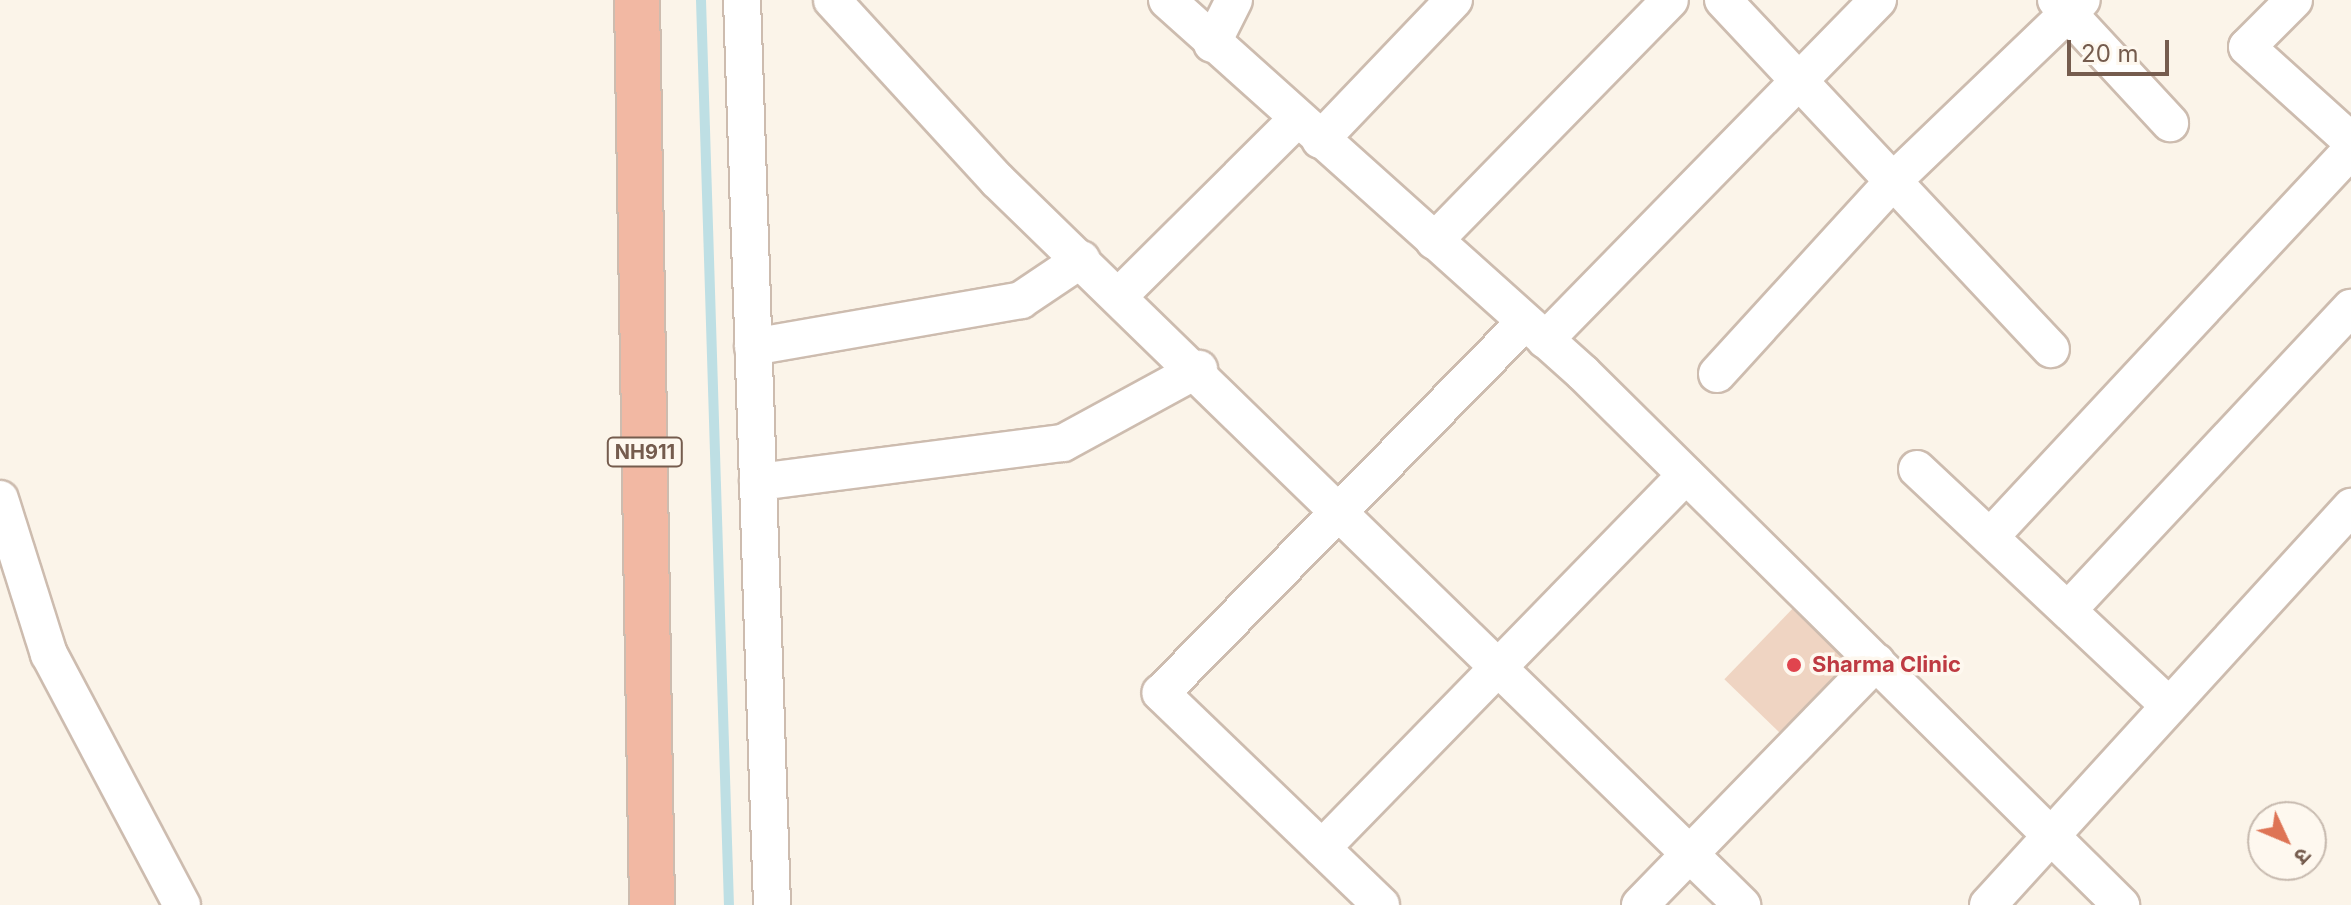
<!DOCTYPE html>
<html>
<head>
<meta charset="utf-8">
<style>
	body { margin:0 }
	#map { position:relative; width:2351px; height:905px; overflow:hidden; background:#fbf4e9; font-family:Inter,"Noto Sans Devanagari",sans-serif }
	div>[style] { position:absolute }
	.stream>* { height:10px; margin:-5px; padding:0 5px; transform-origin:5px; border-radius:5px; background:#bedfe4 }
	.building>* { inset:0; background:#efd4c2; transform-origin:0 0 }
	.roads { filter:drop-shadow(2px 0 #cdbcaf) drop-shadow(-2px 0 #cdbcaf) drop-shadow(0 2px #cdbcaf) drop-shadow(0 -2px #cdbcaf) }
	.street>* { height:36px; margin:-18px; padding:0 18px; transform-origin:18px; border-radius:18px; background:#fff }
	.highway>* { height:44px; margin:-22px; padding:0 22px; transform-origin:22px; border-radius:22px; background:#f2b8a3 }
	.dots>* { width:22px; height:22px; translate:-50% -50%; box-sizing:border-box; border:4px solid #fef8ef; border-radius:50% }
	span { translate:-50% -50%; white-space:nowrap; text-align:center; line-height:1.15; -webkit-text-stroke:7px #fef8ef; paint-order:stroke }
	.shield-label span { padding:2px 6px; background:#fef8ef; border:2px solid; border-radius:6px; -webkit-text-stroke-width:0 }
	.shield-label { font-size:20px; color:#755c4e; font-weight:700 }
	.health-label { font-size:22px; color:#be3a42; font-weight:700 }
	.left { translate:0 -50%; text-align:left }
	.north { position:absolute; left:2247px; top:801px; width:80px; height:80px; box-sizing:border-box; background:#fef8ef; border:2px solid #c7baaf; border-radius:50%; rotate:134deg; font-size:22px; font-weight:700; line-height:32px; text-align:center; color:#755c4e }
	.north::after { content:''; display:block; margin:auto; width:28px; height:36px; background:#de7455; clip-path:polygon(50% 0,100% 100%,50% 72%,0 100%) }
	.scale { position:absolute; left:2067px; top:40px; width:102px; height:36px; box-sizing:border-box; border:4px solid #755c4e; border-top:0; padding-left:10px; font-size:24px; line-height:28px; white-space:nowrap; color:#755c4e; -webkit-text-stroke:6px #fef8ef; paint-order:stroke }
</style>
</head>
<body>
<div id="map">
	<div class="stream">
		<div style="left:701px;top:0;width:905px;rotate:88.23deg"></div>
	</div>
	<div class="building">
		<div style="left:1798px;top:603px;width:85px;height:106px;rotate:44deg"></div>
	</div>
	<div class="roads">
		<div class="street">
			<div style="left:742px;top:0;width:905px;rotate:88.1deg"></div>
			<div style="left:832px;top:0;width:244px;rotate:47.5deg"></div>
			<div style="left:997px;top:180px;width:1040px;rotate:44.22deg"></div>
			<div style="left:1167px;top:0;width:559px;rotate:41.88deg"></div>
			<div style="left:1583px;top:373px;width:757px;rotate:44.68deg"></div>
			<div style="left:1723px;top:0;width:479px;rotate:46.8deg"></div>
			<div style="left:2056px;top:0;width:168px;rotate:47.2deg"></div>
			<div style="left:2294px;top:0;width:66px;rotate:135deg"></div>
			<div style="left:2247px;top:47px;width:140px;rotate:42.1deg"></div>
			<div style="left:1212px;top:44px;width:49px;rotate:-63.4deg"></div>
			<div style="left:1320px;top:140px;width:194px;rotate:-46.3deg"></div>
			<div style="left:1434px;top:241px;width:337px;rotate:-45.6deg"></div>
			<div style="left:1120px;top:295px;width:250px;rotate:-44.8deg"></div>
			<div style="left:1545px;top:340px;width:476px;rotate:-45.6deg"></div>
			<div style="left:753px;top:347px;width:272px;rotate:-9.9deg"></div>
			<div style="left:1021px;top:300px;width:73px;rotate:-33.9deg"></div>
			<div style="left:1717px;top:374px;width:263px;rotate:-47.6deg"></div>
			<div style="left:1894px;top:180px;width:260px;rotate:-43.8deg"></div>
			<div style="left:1917px;top:469px;width:346px;rotate:43.2deg"></div>
			<div style="left:758px;top:482px;width:307px;rotate:-7.3deg"></div>
			<div style="left:1063px;top:443px;width:155px;rotate:-28.6deg"></div>
			<div style="left:0;top:499px;width:163px;rotate:72.5deg"></div>
			<div style="left:49px;top:654px;width:284px;rotate:62.1deg"></div>
			<div style="left:1990px;top:537px;width:529px;rotate:-46.99deg"></div>
			<div style="left:2068px;top:610px;width:414px;rotate:-46.9deg"></div>
			<div style="left:1322px;top:848px;width:521px;rotate:-45.7deg"></div>
			<div style="left:1381px;top:905px;width:306px;rotate:-136.1deg"></div>
			<div style="left:1161px;top:693px;width:520px;rotate:-45.55deg"></div>
			<div style="left:1640px;top:905px;width:339px;rotate:-45.8deg"></div>
			<div style="left:1988px;top:905px;width:539px;rotate:-47.63deg"></div>
		</div>
		<div class="highway">
			<div style="left:637px;top:0;width:905px;rotate:89.05deg"></div>
		</div>
	</div>
	<div class="dots">
		<div style="left:1794px;top:665px;background:#e0444e"></div>
	</div>
	<div class="shield-label">
		<span style="left:645px;top:452px">NH911</span>
	</div>
	<div class="health-label">
		<span class="left" style="left:1812px;top:665px">Sharma Clinic</span>
	</div>
	<div class="north">उ</div>
	<div class="scale">20 m</div>
</div>
</body>
</html>
